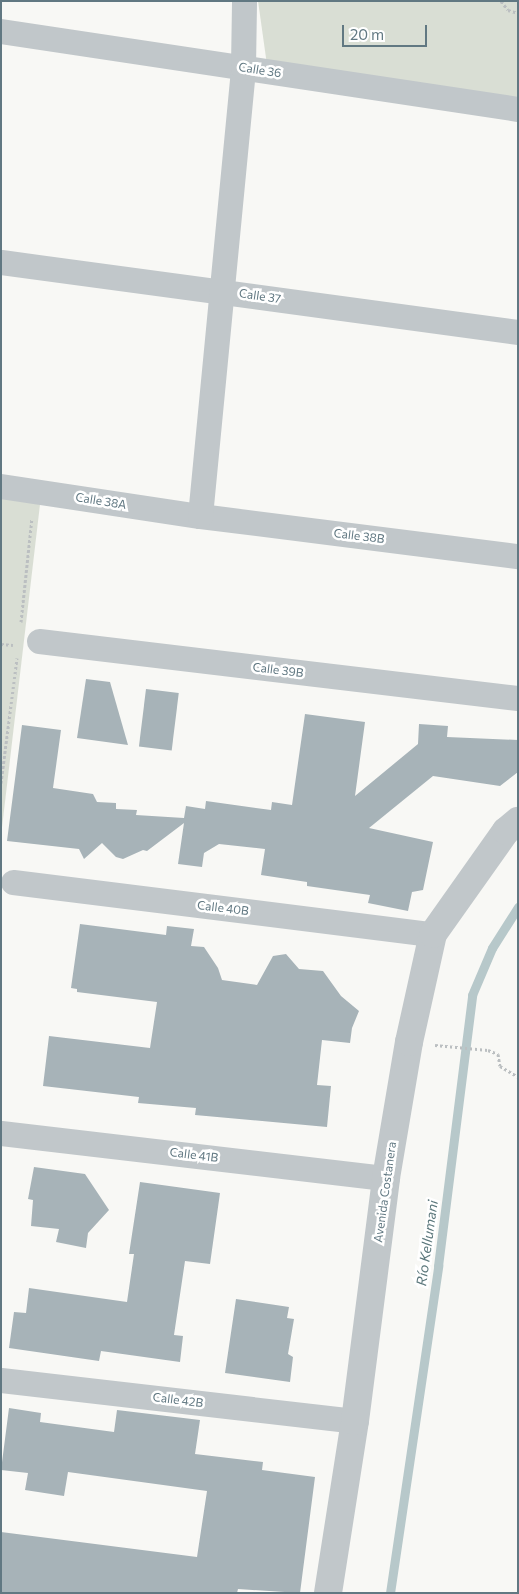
<!DOCTYPE html>
<html>
<head>
<meta charset="utf-8">
<style>
	body { margin:0 }
	#map { position:relative; width:519px; height:1594px; overflow:hidden; background:#f8f8f5; font-family:Commissioner,sans-serif }
	div>[style] { position:absolute }
	.green>* { inset:0; background:#d9ded4 }
	.stream>* { height:9px; margin:-4.5px; padding:0 4.5px; transform-origin:4.5px; border-radius:4.5px; background:#b7c8ca }
	.building>* { inset:0; background:#a7b3b8; transform-origin:0 0 }
	.path>* { height:3px; margin-top:-1.5px; transform-origin:0; background:repeating-linear-gradient(90deg,#bbbfc1 0 2.5px,transparent 0 5px) }
	.minor>* { height:25px; margin:-12.5px; padding:0 12.5px; transform-origin:12.5px; border-radius:12.5px; background:#c1c7ca }
	.tertiary>* { height:28px; margin:-14px; padding:0 14px; transform-origin:14px; border-radius:14px; background:#c1c7ca }
	span { translate:-50% -50%; white-space:nowrap; text-align:center; line-height:1.15; -webkit-text-stroke:5px #fff; paint-order:stroke }
	.street-label { font-size:12px; color:#617882 }
	.water-label { font-size:14px; color:#5c787c; font-style:italic }
	.frame { position:absolute; inset:0; border:2px solid #617882; pointer-events:none }
	.scale { position:absolute; left:342px; top:25px; width:85px; height:22px; box-sizing:border-box; border:2px solid #617882; border-top:0; padding-left:6px; font-size:15px; line-height:18px; white-space:nowrap; color:#617882; -webkit-text-stroke:4px #fff; paint-order:stroke }
</style>
</head>
<body>
<div id="map">
	<div class="green">
		<div style="clip-path:polygon(258px 1px,518px 1px,518px 103px,268px 72px)"></div>
		<div style="clip-path:polygon(1px 491px,41px 496px,1px 836px)"></div>
	</div>
	<div class="stream">
		<div style="left:390px;top:1593px;width:331px;rotate:-81.6deg"></div>
		<div style="left:438px;top:1266px;width:273px;rotate:-82.8deg"></div>
		<div style="left:472px;top:995px;width:51px;rotate:-66.9deg"></div>
		<div style="left:492px;top:948px;width:49px;rotate:-57.6deg"></div>
	</div>
	<div class="building">
		<div style="clip-path:polygon(86px 679px,110px 682px,128px 745px,77px 738px)"></div>
		<div style="left:146px;top:689px;width:33px;height:58px;rotate:7deg"></div>
		<div style="clip-path:polygon(305px 714px,365px 722px,355px 796px,418px 744px,419px 724px,448px 726px,447px 737px,518px 740px,518px 772px,500px 786px,433px 776px,369px 828px,433px 842px,423px 890px,412px 892px,408px 911px,368px 903px,370px 895px,307px 886px,307px 882px,261px 875px,265px 849px,219px 844px,204px 853px,202px 867px,178px 864px,184px 823px,147px 851px,143px 850px,123px 859px,116px 857px,102px 843px,84px 859px,79px 849px,7px 841px,22px 725px,61px 730px,53px 788px,93px 794px,97px 802px,116px 803px,116px 809px,137px 810px,136px 815px,184px 818px,186px 806px,205px 809px,206px 801px,271px 810px,272px 802px,292px 805px)"></div>
		<div style="clip-path:polygon(80px 924px,166px 935px,167px 926px,194px 929px,191px 946px,204px 947px,218px 968px,222px 980px,257px 985px,273px 956px,286px 954px,299px 969px,323px 971px,341px 996px,359px 1011px,352px 1028px,350px 1043px,322px 1040px,317px 1085px,331px 1086px,327px 1127px,195px 1115px,196px 1108px,138px 1103px,139px 1097px,43px 1086px,49px 1036px,150px 1048px,157px 1002px,77px 992px,77px 989px,71px 988px)"></div>
		<div style="clip-path:polygon(34px 1167px,85px 1174px,109px 1210px,88px 1233px,86px 1248px,56px 1242px,59px 1229px,31px 1226px,33px 1200px,28px 1199px)"></div>
		<div style="clip-path:polygon(140px 1182px,220px 1193px,210px 1264px,185px 1261px,174px 1335px,183px 1336px,180px 1362px,101px 1351px,99px 1361px,9px 1348px,14px 1312px,26px 1313px,29px 1288px,127px 1302px,134px 1254px,129px 1254px)"></div>
		<div style="clip-path:polygon(236px 1299px,289px 1307px,287px 1318px,294px 1319px,288px 1354px,293px 1357px,290px 1382px,225px 1373px)"></div>
		<div style="clip-path:polygon(9px 1408px,41px 1413px,40px 1422px,114px 1432px,117px 1410px,200px 1420px,195px 1454px,263px 1462px,262px 1470px,315px 1477px,300px 1593px,238px 1589px,237px 1593px,1px 1593px,1px 1532px,197px 1557px,207px 1491px,68px 1472px,64px 1496px,25px 1490px,28px 1473px,1px 1470px)"></div>
	</div>
	<div class="path">
		<div style="left:501px;top:1px;width:11px;rotate:52deg"></div>
		<div style="left:508px;top:10px;width:10px;rotate:17deg"></div>
		<div style="left:21px;top:622px;width:105px;rotate:-84deg"></div>
		<div style="left:1px;top:644px;width:12px;rotate:5deg"></div>
		<div style="left:1px;top:783px;width:126px;rotate:-82.7deg"></div>
		<div style="left:435px;top:1045px;width:53px;rotate:5.4deg"></div>
		<div style="left:488px;top:1050px;width:11px;rotate:22deg"></div>
		<div style="left:498px;top:1054px;width:12px;rotate:81deg"></div>
		<div style="left:500px;top:1066px;width:21px;rotate:31deg"></div>
	</div>
	<div class="minor">
		<div style="left:1px;top:31px;width:523px;rotate:8.58deg"></div>
		<div style="left:1px;top:262px;width:522px;rotate:7.71deg"></div>
		<div style="left:1px;top:486px;width:201px;rotate:8.6deg"></div>
		<div style="left:200px;top:516px;width:321px;rotate:7.2deg"></div>
		<div style="left:200px;top:516px;width:451px;rotate:-84.5deg"></div>
		<div style="left:243px;top:67px;width:66px;rotate:-89.1deg"></div>
		<div style="left:39px;top:641px;width:482px;rotate:6.8deg"></div>
		<div style="left:13px;top:882px;width:423px;rotate:7.1deg"></div>
		<div style="left:1px;top:1133px;width:388px;rotate:6.7deg"></div>
		<div style="left:1px;top:1380px;width:356px;rotate:6.6deg"></div>
	</div>
	<div class="tertiary">
		<div style="left:328px;top:1593px;width:174px;rotate:-81.1deg"></div>
		<div style="left:355px;top:1421px;width:245px;rotate:-82.7deg"></div>
		<div style="left:386px;top:1178px;width:138px;rotate:-80.4deg"></div>
		<div style="left:409px;top:1042px;width:111px;rotate:-77.5deg"></div>
		<div style="left:433px;top:934px;width:126px;rotate:-54.7deg"></div>
		<div style="left:506px;top:831px;width:16px;rotate:-40deg"></div>
	</div>
	<div class="street-label">
		<span style="left:260px;top:70px;rotate:9deg">Calle 36</span>
		<span style="left:260px;top:296px;rotate:8deg">Calle 37</span>
		<span style="left:101px;top:501px;rotate:9deg">Calle 38A</span>
		<span style="left:359px;top:536px;rotate:7deg">Calle 38B</span>
		<span style="left:278px;top:670px;rotate:7deg">Calle 39B</span>
		<span style="left:223px;top:908px;rotate:7deg">Calle 40B</span>
		<span style="left:194px;top:1155px;rotate:7deg">Calle 41B</span>
		<span style="left:385px;top:1192px;rotate:-82deg">Avenida Costanera</span>
		<span style="left:178px;top:1400px;rotate:7deg">Calle 42B</span>
	</div>
	<div class="water-label">
		<span style="left:427px;top:1243px;rotate:-82deg">Río Kellumani</span>
	</div>
	<div class="frame"></div>
	<div class="scale">20 m</div>
</div>
</body>
</html>
